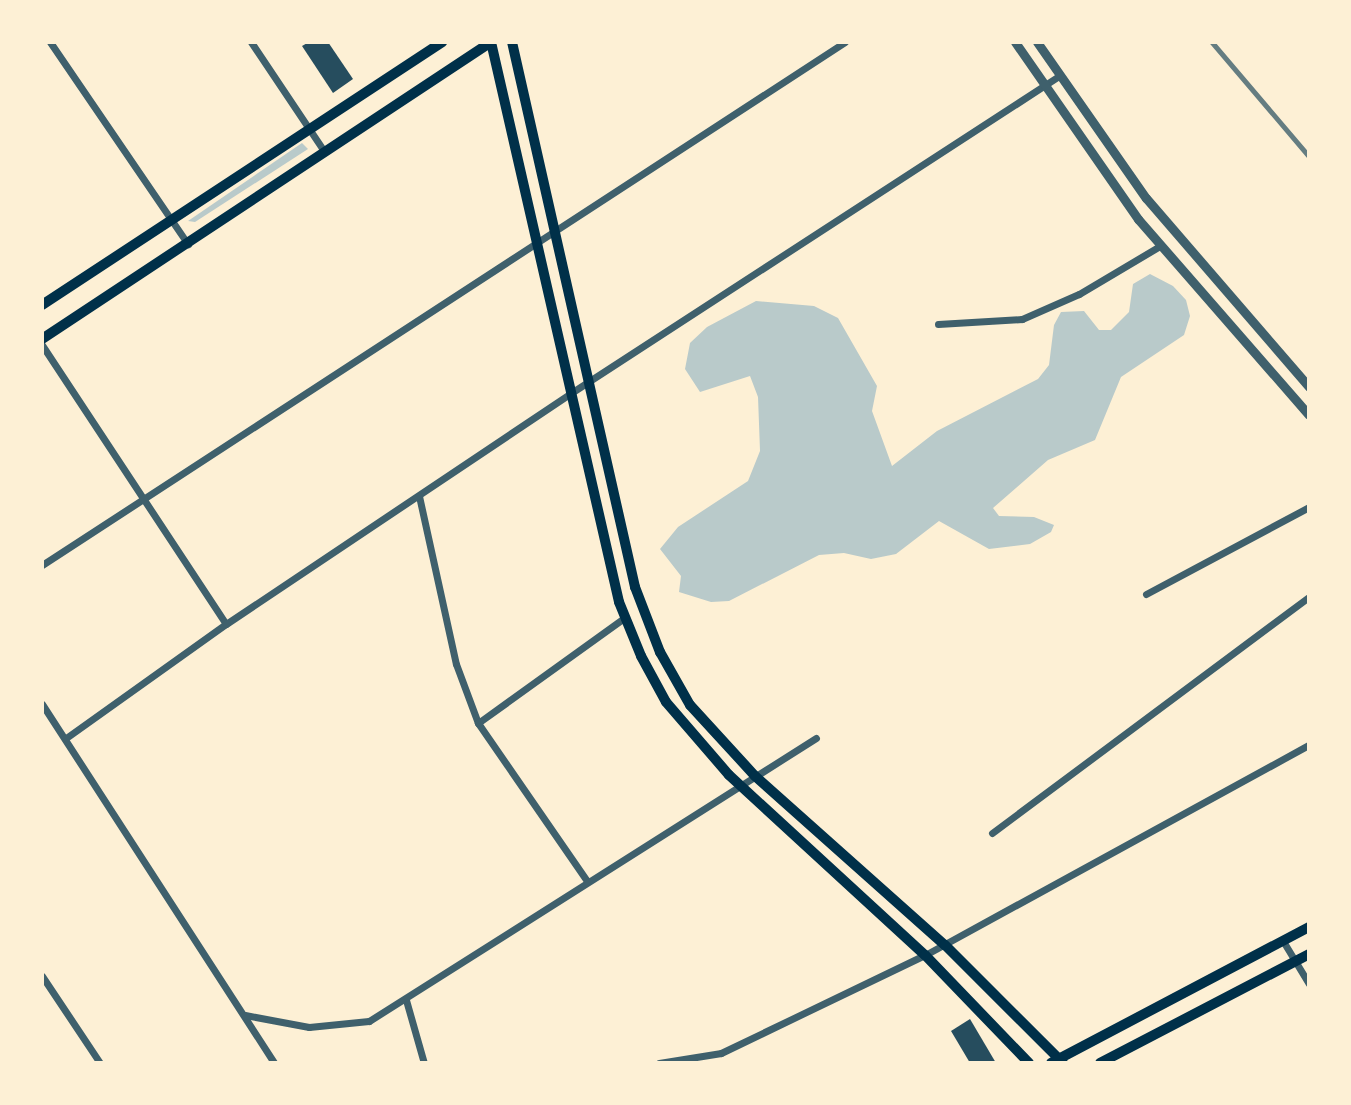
<!DOCTYPE html>
<html>
<head>
<meta charset="utf-8">
<style>
	body { margin:0 }
	#map { position:relative; width:1351px; height:1105px; overflow:hidden; background:#fdf0d5; font-family:"Asap Condensed",sans-serif }
	div>[style] { position:absolute }
	.green>* { inset:0; background:#b9caca }
	.building>* { inset:0; background:#264d5e }
	.minor>* { height:7px; margin:-3.5px; padding:0 3.5px; transform-origin:3.5px; border-radius:3.5px; background:#3f606c }
	.tertiary>* { height:9px; margin:-4.5px; padding:0 4.5px; transform-origin:4.5px; border-radius:4.5px; background:#3f606c }
	.secondary>* { height:10px; margin:-5px; padding:0 5px; transform-origin:5px; border-radius:5px; background:#003049 }
	.primary>* { height:10px; margin:-5px; padding:0 5px; transform-origin:5px; border-radius:5px; background:#003049 }
	.rail>* { height:4.5px; margin:-2.25px; padding:0 2.25px; transform-origin:2.25px; border-radius:2.25px; background:#657d81 }
	span { translate:-50% -50%; white-space:nowrap; text-align:center; line-height:1.15; -webkit-text-stroke:7px #fdf0d5; paint-order:stroke }
	.frame { position:absolute; inset:0; border:44px solid #fdf0d5; pointer-events:none }
</style>
</head>
<body>
<div id="map">
	<div class="green">
		<div style="clip-path:polygon(302px 143px,308px 149px,195px 222px,188px 221px)"></div>
		<div style="clip-path:polygon(1150px 274px,1173px 286px,1186px 300px,1190px 316px,1184px 335px,1121px 377px,1095px 440px,1048px 460px,993px 508px,999px 516px,1034px 517px,1054px 525px,1051px 532px,1030px 544px,989px 549px,939px 521px,896px 554px,871px 559px,844px 553px,819px 555px,729px 601px,711px 602px,679px 592px,681px 576px,660px 549px,678px 527px,748px 481px,760px 451px,758px 397px,750px 376px,700px 392px,685px 369px,690px 343px,707px 327px,756px 301px,814px 306px,838px 318px,877px 386px,872px 411px,892px 466px,937px 431px,1038px 379px,1049px 365px,1054px 325px,1061px 312px,1084px 311px,1099px 330px,1111px 330px,1129px 312px,1133px 284px)"></div>
	</div>
	<div class="building">
		<div style="clip-path:polygon(309px 42px,328px 42px,353px 79px,333px 93px,302px 46px)"></div>
		<div style="clip-path:polygon(970px 1019px,996px 1063px,970px 1063px,951px 1031px)"></div>
	</div>
	<div class="minor">
		<div style="left:50px;top:42px;width:245px;rotate:55.7deg"></div>
		<div style="left:251px;top:42px;width:131px;rotate:56.2deg"></div>
		<div style="left:938px;top:324px;width:84px;rotate:-3.4deg"></div>
		<div style="left:1022px;top:319px;width:62px;rotate:-23.7deg"></div>
		<div style="left:1079px;top:294px;width:94px;rotate:-30.7deg"></div>
		<div style="left:42px;top:345px;width:334px;rotate:56.6deg"></div>
		<div style="left:419px;top:496px;width:172px;rotate:77.6deg"></div>
		<div style="left:456px;top:664px;width:63px;rotate:69.6deg"></div>
		<div style="left:478px;top:723px;width:192px;rotate:55.4deg"></div>
		<div style="left:42px;top:565px;width:958px;rotate:-33.08deg"></div>
		<div style="left:1146px;top:594px;width:185px;rotate:-28.1deg"></div>
		<div style="left:42px;top:704px;width:427px;rotate:57.1deg"></div>
		<div style="left:478px;top:723px;width:180px;rotate:-35.7deg"></div>
		<div style="left:66px;top:738px;width:196px;rotate:-35.5deg"></div>
		<div style="left:226px;top:624px;width:415px;rotate:-33.8deg"></div>
		<div style="left:571px;top:393px;width:582px;rotate:-33.01deg"></div>
		<div style="left:992px;top:833px;width:395px;rotate:-36.7deg"></div>
		<div style="left:1283px;top:941px;width:50px;rotate:58.8deg"></div>
		<div style="left:42px;top:976px;width:105px;rotate:56.3deg"></div>
		<div style="left:406px;top:1000px;width:66px;rotate:74.1deg"></div>
		<div style="left:245px;top:1015px;width:65px;rotate:10.6deg"></div>
		<div style="left:309px;top:1027px;width:60px;rotate:-5.7deg"></div>
		<div style="left:369px;top:1021px;width:529px;rotate:-32.34deg"></div>
		<div style="left:659px;top:1063px;width:63px;rotate:-9.2deg"></div>
		<div style="left:721px;top:1053px;width:226px;rotate:-25.7deg"></div>
		<div style="left:925px;top:955px;width:438px;rotate:-28.7deg"></div>
	</div>
	<div class="tertiary">
		<div style="left:1015px;top:42px;width:216px;rotate:55.2deg"></div>
		<div style="left:1138px;top:219px;width:260px;rotate:48.9deg"></div>
		<div style="left:1037px;top:42px;width:190px;rotate:55.1deg"></div>
		<div style="left:1146px;top:198px;width:250px;rotate:49.2deg"></div>
	</div>
	<div class="secondary">
		<div style="left:491px;top:42px;width:574px;rotate:77.12deg"></div>
		<div style="left:619px;top:602px;width:58px;rotate:67.8deg"></div>
		<div style="left:641px;top:656px;width:52px;rotate:61.5deg"></div>
		<div style="left:666px;top:702px;width:96px;rotate:49.2deg"></div>
		<div style="left:729px;top:775px;width:266px;rotate:42.6deg"></div>
		<div style="left:925px;top:955px;width:150px;rotate:46.1deg"></div>
		<div style="left:512px;top:42px;width:559px;rotate:77.28deg"></div>
		<div style="left:635px;top:587px;width:70px;rotate:69deg"></div>
		<div style="left:660px;top:652px;width:61px;rotate:60.5deg"></div>
		<div style="left:690px;top:705px;width:96px;rotate:47.5deg"></div>
		<div style="left:755px;top:776px;width:254px;rotate:41.7deg"></div>
		<div style="left:945px;top:945px;width:167px;rotate:45deg"></div>
	</div>
	<div class="primary">
		<div style="left:42px;top:305px;width:479px;rotate:-33.3deg"></div>
		<div style="left:42px;top:339px;width:538px;rotate:-33.48deg"></div>
		<div style="left:1051px;top:1063px;width:292px;rotate:-27.8deg"></div>
		<div style="left:1100px;top:1063px;width:236px;rotate:-27.5deg"></div>
	</div>
	<div class="rail">
		<div style="left:1212px;top:42px;width:150px;rotate:49.6deg"></div>
	</div>
	<div class="frame"></div>
</div>
</body>
</html>
